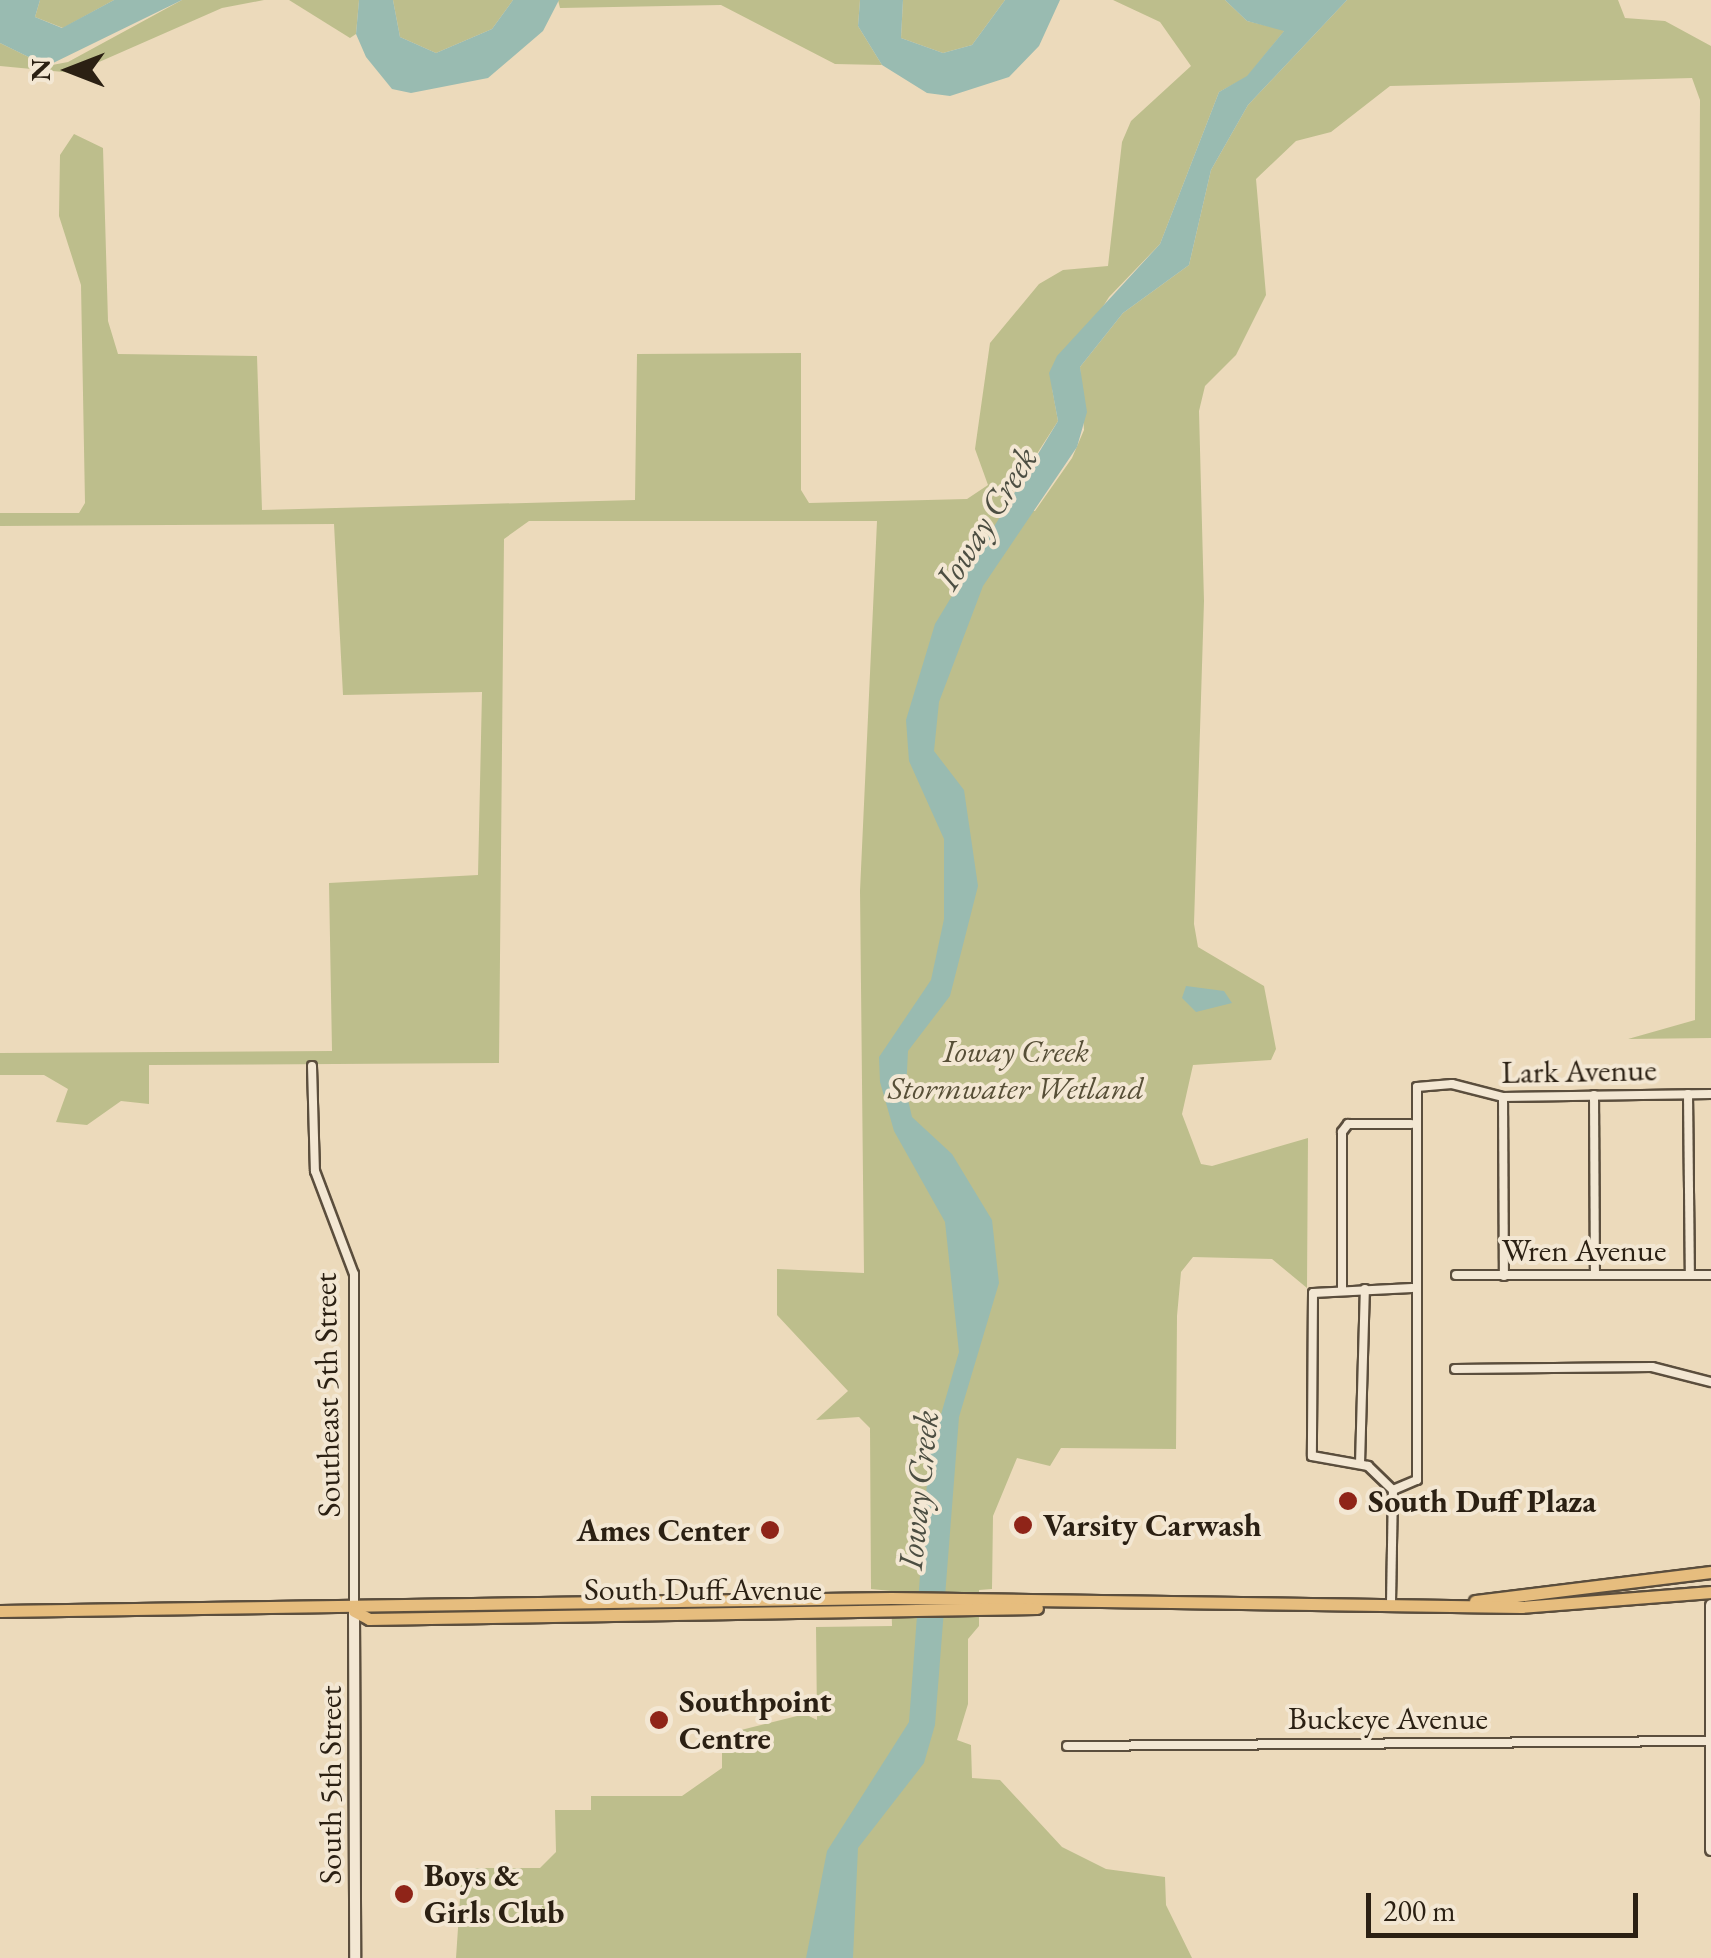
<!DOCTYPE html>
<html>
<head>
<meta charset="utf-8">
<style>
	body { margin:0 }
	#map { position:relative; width:1711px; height:1958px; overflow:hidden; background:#ecdabb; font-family:"EB Garamond",serif }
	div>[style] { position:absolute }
	.green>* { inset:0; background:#bdbe8c }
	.water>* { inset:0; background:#99bbb1 }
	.roads { filter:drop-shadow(2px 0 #5b4e3d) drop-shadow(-2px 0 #5b4e3d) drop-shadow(0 2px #5b4e3d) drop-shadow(0 -2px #5b4e3d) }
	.street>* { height:8px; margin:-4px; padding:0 4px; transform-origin:4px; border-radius:4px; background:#f3e7d3 }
	.secondary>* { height:10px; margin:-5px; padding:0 5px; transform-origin:5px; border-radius:5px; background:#f3e7d3 }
	.primary>* { height:11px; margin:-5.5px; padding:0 5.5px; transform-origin:5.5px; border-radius:5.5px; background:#e6bd7e }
	.dots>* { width:28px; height:28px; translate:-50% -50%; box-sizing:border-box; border:5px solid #f3e7d3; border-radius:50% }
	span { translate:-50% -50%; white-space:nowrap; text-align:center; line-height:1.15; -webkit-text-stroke:8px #f3e7d3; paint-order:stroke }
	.park-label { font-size:32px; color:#574f37; font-style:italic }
	.street-label { font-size:32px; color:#2b2013 }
	.poi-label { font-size:32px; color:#2b2013; font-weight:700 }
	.left { translate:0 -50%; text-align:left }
	.right { translate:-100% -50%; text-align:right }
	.water-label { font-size:35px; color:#4c4e42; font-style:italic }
	.north { position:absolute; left:20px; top:20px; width:100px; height:100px; -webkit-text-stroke:8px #f3e7d3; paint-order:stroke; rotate:270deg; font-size:28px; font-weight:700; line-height:40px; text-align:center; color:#2b2013 }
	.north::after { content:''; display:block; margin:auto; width:35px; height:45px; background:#2b2013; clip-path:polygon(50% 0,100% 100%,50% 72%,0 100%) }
	.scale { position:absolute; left:1366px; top:1893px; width:272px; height:45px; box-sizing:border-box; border:5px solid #2b2013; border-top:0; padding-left:12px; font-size:30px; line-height:35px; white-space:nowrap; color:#2b2013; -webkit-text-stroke:8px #f3e7d3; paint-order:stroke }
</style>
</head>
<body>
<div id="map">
	<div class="green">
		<div style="clip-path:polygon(40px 0,114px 0,63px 28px,35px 17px)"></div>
		<div style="clip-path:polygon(182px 0,264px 0,222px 8px,74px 73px,0 66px,0 43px,47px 66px,68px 62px)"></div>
		<div style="clip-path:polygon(289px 0,359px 0,356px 34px,350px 38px)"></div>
		<div style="clip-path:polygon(393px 0,513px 0,492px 29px,436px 53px,400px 37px)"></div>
		<div style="clip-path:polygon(558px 0,860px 0,858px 26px,882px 65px,835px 64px,721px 5px,560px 8px)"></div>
		<div style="clip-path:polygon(903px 0,1005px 0,972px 45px,943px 53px,901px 38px)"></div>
		<div style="clip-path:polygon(1113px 0,1225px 0,1247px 21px,1285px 30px,1247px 77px,1219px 92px,1160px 244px,1109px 297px,1052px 388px,1058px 421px,1000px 511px,1035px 511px,1072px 458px,1084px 430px,1080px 367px,1123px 313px,1189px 265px,1211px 170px,1248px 105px,1347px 0,1618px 0,1625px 18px,1665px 21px,1711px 46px,1711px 1038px,1628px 1039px,1695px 1020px,1700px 100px,1692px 78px,1390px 86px,1331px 132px,1296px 141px,1256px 179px,1266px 295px,1236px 355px,1205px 386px,1199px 411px,1204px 601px,1194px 924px,1198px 947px,1264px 986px,1276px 1049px,1271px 1060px,1193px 1065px,1182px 1114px,1201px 1164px,1212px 1166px,1308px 1138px,1307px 1288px,1272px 1259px,1193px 1257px,1181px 1272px,1177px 1316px,1176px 1449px,1061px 1448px,1050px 1466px,1017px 1458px,993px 1516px,992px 1589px,979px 1590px,979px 1626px,968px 1639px,968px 1704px,957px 1740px,971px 1745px,972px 1778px,1000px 1780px,1062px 1847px,1106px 1869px,1165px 1877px,1166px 1905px,1192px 1958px,456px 1958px,462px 1868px,540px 1868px,556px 1852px,555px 1810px,591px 1810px,591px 1796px,682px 1796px,722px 1768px,722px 1743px,737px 1731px,805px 1714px,817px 1720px,816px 1627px,892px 1626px,891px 1591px,871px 1589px,870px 1428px,859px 1417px,816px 1420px,848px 1391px,777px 1315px,777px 1269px,864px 1273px,860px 891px,877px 521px,529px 521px,504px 539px,499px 1063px,149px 1065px,149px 1104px,121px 1101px,87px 1125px,56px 1122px,68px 1089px,44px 1075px,0 1075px,0 1053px,332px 1051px,329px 883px,478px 875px,482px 692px,343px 695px,334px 524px,0 526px,0 513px,79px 513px,85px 503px,81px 285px,59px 216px,60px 155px,74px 134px,103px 148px,108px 321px,118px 354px,257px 356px,262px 510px,635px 500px,637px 354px,801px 353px,801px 490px,809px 503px,967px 499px,988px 485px,975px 449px,990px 343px,1039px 284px,1063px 270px,1108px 266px,1122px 142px,1131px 121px,1191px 66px,1160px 22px)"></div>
	</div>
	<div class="water">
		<div style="clip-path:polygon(0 0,40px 0,35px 17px,62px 28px,114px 0,182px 0,47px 66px,0 43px)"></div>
		<div style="clip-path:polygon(359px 0,393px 0,400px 37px,436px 53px,492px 29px,513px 0,559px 0,543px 31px,488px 78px,411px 93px,392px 89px,366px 57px,356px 34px)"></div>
		<div style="clip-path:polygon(860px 0,903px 0,901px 38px,943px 53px,972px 45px,1005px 0,1060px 0,1039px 46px,1009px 77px,950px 96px,927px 93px,882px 65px,858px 26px)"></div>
		<div style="clip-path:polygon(1225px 0,1347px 0,1248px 105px,1211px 170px,1189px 265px,1123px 313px,1080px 367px,1087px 412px,1077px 447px,983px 586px,939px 702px,934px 751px,964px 790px,978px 886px,950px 996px,908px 1051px,906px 1091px,912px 1117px,952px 1154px,992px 1220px,999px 1283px,959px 1417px,935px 1725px,924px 1763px,858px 1848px,853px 1958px,806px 1958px,827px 1851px,909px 1722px,929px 1456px,959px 1352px,945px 1222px,894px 1131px,880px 1082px,879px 1057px,931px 980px,944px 919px,944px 839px,909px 761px,906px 720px,935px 624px,1058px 421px,1049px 373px,1057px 356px,1160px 244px,1219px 92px,1247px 76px,1284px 31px,1247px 21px)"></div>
		<div style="clip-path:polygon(1186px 986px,1224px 991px,1232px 1003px,1196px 1012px,1182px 998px)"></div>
	</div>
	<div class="roads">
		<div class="street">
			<div style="left:312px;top:1066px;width:105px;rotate:88.4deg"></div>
			<div style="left:315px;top:1171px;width:110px;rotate:69.3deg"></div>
			<div style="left:354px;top:1274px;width:333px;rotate:90deg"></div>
			<div style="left:1688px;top:1094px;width:181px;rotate:89.4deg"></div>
			<div style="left:1594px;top:1095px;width:180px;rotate:89.7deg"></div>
			<div style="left:1503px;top:1097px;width:179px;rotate:89.7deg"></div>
			<div style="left:1456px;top:1275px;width:255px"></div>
			<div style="left:1412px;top:1288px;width:99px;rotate:177.1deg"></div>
			<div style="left:1313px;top:1293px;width:163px;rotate:90.4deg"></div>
			<div style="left:1312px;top:1456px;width:57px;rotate:10.1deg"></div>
			<div style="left:1368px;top:1466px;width:35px;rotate:44deg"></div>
			<div style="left:1393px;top:1490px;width:26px;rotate:-23deg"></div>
			<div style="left:1417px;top:1480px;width:393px;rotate:-90deg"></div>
			<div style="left:1417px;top:1087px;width:35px;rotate:-5deg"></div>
			<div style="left:1452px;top:1084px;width:53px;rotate:14.3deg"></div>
			<div style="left:1503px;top:1097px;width:208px;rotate:-0.8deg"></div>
			<div style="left:1342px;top:1289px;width:157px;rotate:-90deg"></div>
			<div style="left:1342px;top:1132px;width:10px;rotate:-53deg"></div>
			<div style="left:1348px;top:1124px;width:63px"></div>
			<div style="left:1455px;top:1369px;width:197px;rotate:-0.6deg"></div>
			<div style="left:1652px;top:1367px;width:61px;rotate:14.3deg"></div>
			<div style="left:1360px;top:1464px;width:175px;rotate:-88.4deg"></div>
			<div style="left:1391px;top:1603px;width:113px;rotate:-89deg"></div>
			<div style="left:1067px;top:1746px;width:642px;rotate:-0.45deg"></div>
		</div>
		<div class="secondary">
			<div style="left:1711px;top:1605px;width:245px;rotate:90deg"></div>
			<div style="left:354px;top:1611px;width:347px;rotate:89.8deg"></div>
		</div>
		<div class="primary">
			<div style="left:1475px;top:1601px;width:238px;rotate:-7deg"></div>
			<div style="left:0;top:1611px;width:891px;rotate:-0.84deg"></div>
			<div style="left:891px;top:1598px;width:630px;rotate:0.82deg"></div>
			<div style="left:1521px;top:1607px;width:191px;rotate:-4.5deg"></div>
			<div style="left:354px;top:1611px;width:17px;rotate:28deg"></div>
			<div style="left:369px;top:1619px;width:668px;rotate:-0.94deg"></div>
		</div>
	</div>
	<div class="dots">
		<div style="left:1348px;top:1501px;background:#8f2418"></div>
		<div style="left:1023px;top:1525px;background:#8f2418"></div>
		<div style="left:770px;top:1530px;background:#8f2418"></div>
		<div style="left:659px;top:1720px;background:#8f2418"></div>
		<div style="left:404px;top:1894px;background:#8f2418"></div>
	</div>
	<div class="park-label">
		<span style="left:1016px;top:1070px">Ioway Creek<br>Stormwater Wetland</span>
	</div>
	<div class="street-label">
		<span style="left:1579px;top:1071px;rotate:-1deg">Lark Avenue</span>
		<span style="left:1584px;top:1250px">Wren Avenue</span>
		<span style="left:327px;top:1395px;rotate:-91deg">Southeast 5th Street</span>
		<span style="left:703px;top:1589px">South Duff Avenue</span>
		<span style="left:1388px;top:1718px">Buckeye Avenue</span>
		<span style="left:330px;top:1785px;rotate:-90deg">South 5th Street</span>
	</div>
	<div class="poi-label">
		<span class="left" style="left:1368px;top:1501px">South Duff Plaza</span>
		<span class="left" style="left:1043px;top:1525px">Varsity Carwash</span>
		<span class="right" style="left:750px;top:1530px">Ames Center</span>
		<span class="left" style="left:679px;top:1720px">Southpoint<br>Centre</span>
		<span class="left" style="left:424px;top:1894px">Boys &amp;<br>Girls Club</span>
	</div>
	<div class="water-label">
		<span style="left:986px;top:518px;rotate:-58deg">Ioway Creek</span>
		<span style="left:918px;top:1490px;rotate:-84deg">Ioway Creek</span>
	</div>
	<div class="north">N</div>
	<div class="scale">200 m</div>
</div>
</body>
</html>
